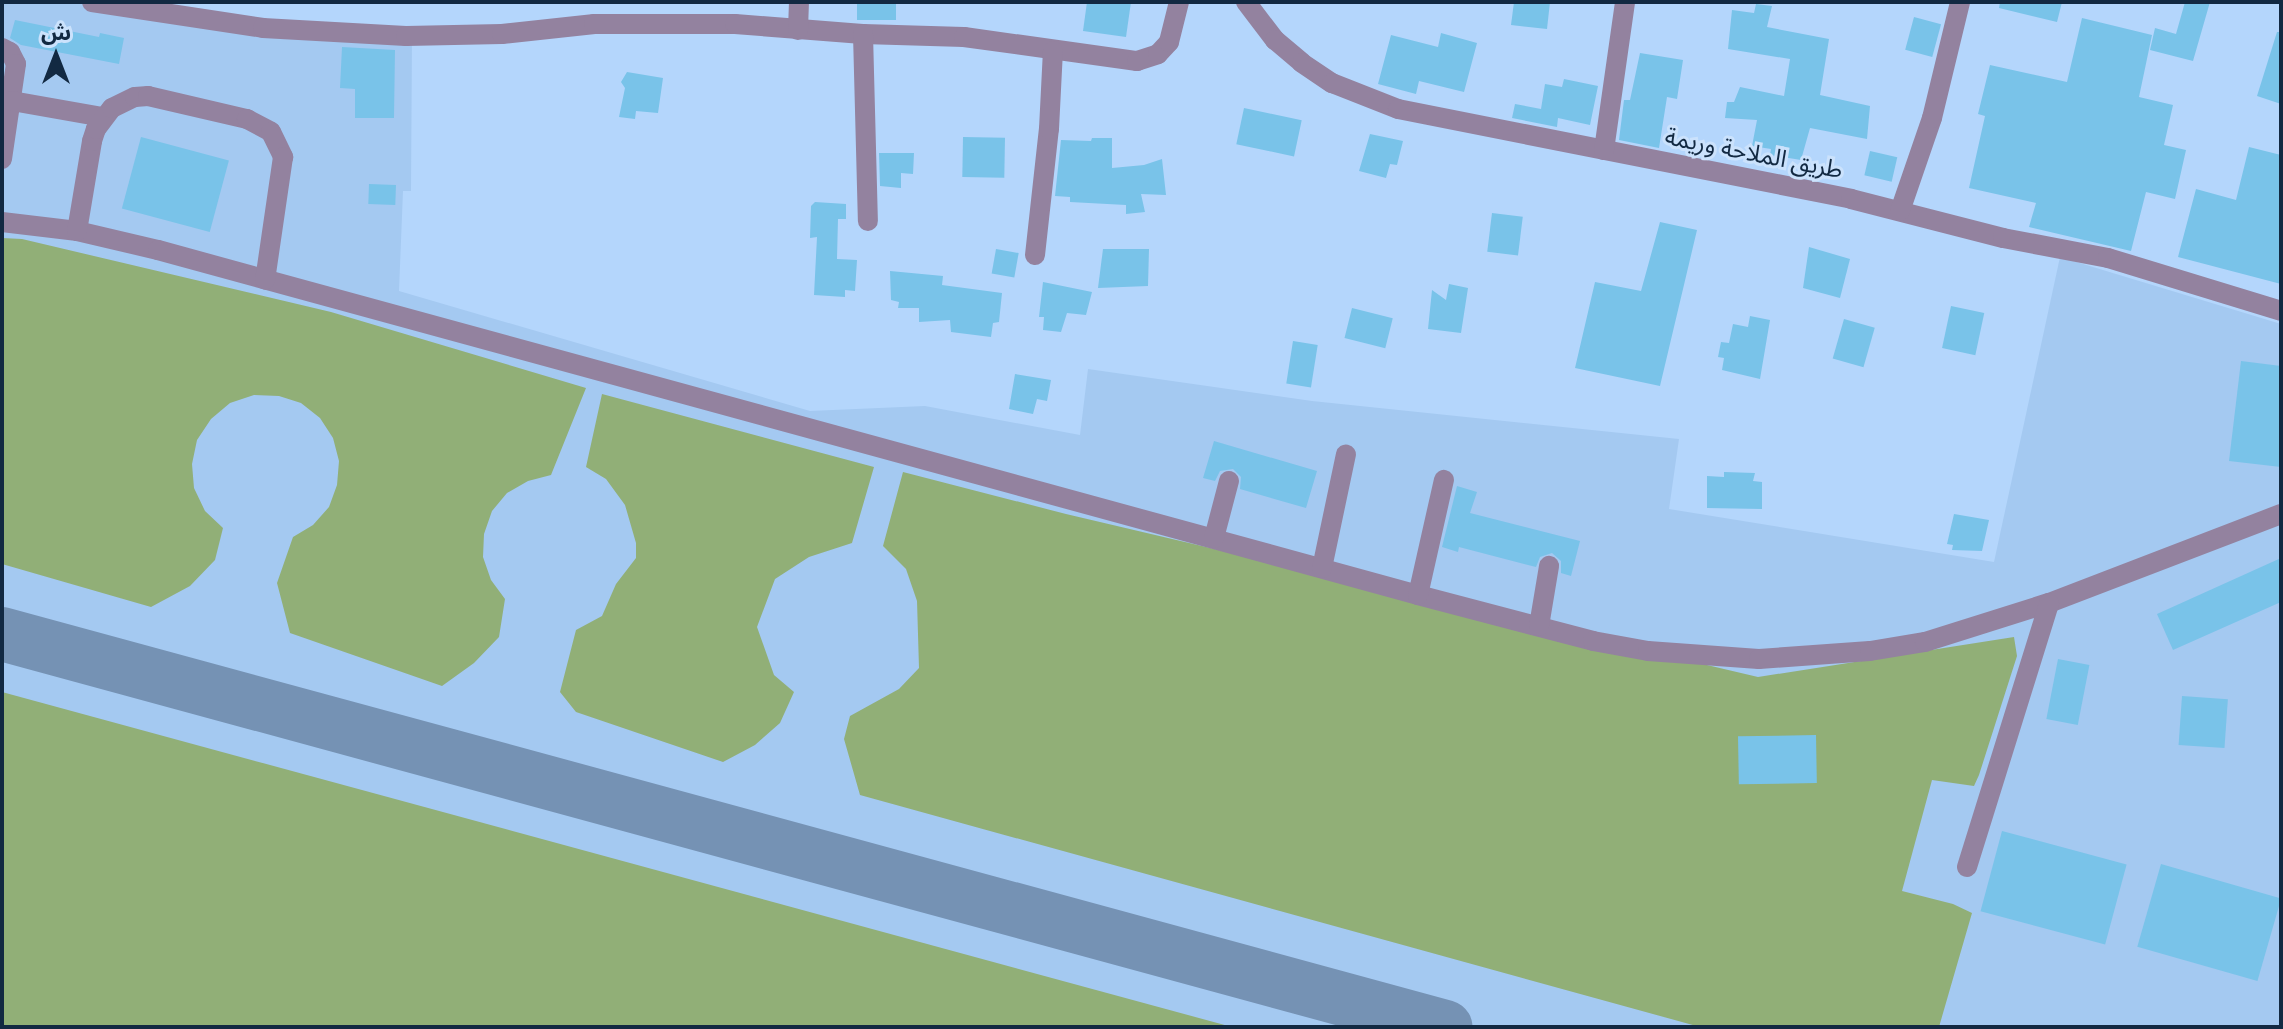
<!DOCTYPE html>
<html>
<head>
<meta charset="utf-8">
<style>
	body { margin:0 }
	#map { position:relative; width:2283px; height:1029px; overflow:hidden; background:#b4d6fc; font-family:Merriweather,"Noto Sans Arabic",serif }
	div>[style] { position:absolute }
	.built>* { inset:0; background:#a4c9f1 }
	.green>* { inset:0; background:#91af77 }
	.taxiway>* { height:54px; margin:-27px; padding:0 27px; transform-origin:27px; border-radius:27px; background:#7592b4 }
	.building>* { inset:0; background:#79c3e9; transform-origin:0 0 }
	.minor>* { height:20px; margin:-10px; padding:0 10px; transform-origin:10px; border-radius:10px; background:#93829f }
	span { translate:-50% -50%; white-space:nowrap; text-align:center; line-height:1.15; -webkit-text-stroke:6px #cbe2fc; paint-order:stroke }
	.street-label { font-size:24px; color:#122942 }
	.frame { position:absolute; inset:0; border:4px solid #122942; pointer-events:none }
	.north { position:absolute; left:16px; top:16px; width:80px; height:80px; -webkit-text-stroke:6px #cbe2fc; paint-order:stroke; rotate:0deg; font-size:22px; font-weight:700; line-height:32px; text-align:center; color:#122942 }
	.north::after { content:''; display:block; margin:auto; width:28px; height:36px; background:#122942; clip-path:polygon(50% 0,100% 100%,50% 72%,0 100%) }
</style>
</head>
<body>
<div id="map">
	<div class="built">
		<div style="clip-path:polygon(2px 2px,97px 2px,412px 35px,411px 191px,403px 191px,399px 291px,810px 411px,925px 406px,1080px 435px,1088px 369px,1312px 401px,1679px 439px,1669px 509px,1994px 562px,2060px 257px,2281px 324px,2281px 1027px,2px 1027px)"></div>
	</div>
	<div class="green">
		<div style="clip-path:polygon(2px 238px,22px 239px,331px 312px,586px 388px,551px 475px,528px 481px,507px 493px,492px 511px,484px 534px,483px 557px,491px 580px,505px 599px,499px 637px,474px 663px,442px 686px,290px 633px,277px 583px,293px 537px,313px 525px,329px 507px,337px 485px,339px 461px,333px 438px,320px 418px,301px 403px,279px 396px,254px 395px,230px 403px,211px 419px,197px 440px,192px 464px,194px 488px,205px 511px,223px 528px,215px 560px,190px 586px,151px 607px,2px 564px)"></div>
		<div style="clip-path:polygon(602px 394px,874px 467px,852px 543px,809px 557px,775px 579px,757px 627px,774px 675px,794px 692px,780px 723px,755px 745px,723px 762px,576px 712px,560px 692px,576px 630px,602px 616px,616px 584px,636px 558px,636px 543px,625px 505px,606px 479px,586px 467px)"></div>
		<div style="clip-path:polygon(903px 472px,1066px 514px,1758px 677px,2014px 637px,2017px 656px,1979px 775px,1974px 786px,1932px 780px,1902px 891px,1953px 904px,1972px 913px,1939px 1027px,1700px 1027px,860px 795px,844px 739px,850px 716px,899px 689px,919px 668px,917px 601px,906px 569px,883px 546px)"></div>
		<div style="clip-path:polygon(2px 692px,1232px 1027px,2px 1027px)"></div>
	</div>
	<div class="taxiway">
		<div style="left:2px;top:634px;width:1496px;rotate:15.23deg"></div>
	</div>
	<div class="building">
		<div style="left:857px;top:2px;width:39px;height:18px"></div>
		<div style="clip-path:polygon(1087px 2px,1131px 2px,1126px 37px,1083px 31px)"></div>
		<div style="clip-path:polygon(1514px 2px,1550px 2px,1547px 29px,1511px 25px)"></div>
		<div style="clip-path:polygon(2000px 2px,2062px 2px,2057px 22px,1999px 8px)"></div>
		<div style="clip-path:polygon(2185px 2px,2210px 2px,2193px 61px,2150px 50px,2155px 28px,2176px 34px)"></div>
		<div style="clip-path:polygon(1756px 4px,1772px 6px,1767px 27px,1829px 39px,1820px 95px,1870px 106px,1867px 139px,1810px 128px,1801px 160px,1770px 155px,1771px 149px,1752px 146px,1757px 120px,1725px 118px,1727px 102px,1734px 102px,1740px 87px,1784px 96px,1790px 59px,1728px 49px,1732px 10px,1754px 13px)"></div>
		<div style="left:1914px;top:17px;width:28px;height:34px;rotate:15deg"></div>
		<div style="clip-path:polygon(2082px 18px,2152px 35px,2139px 97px,2173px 105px,2164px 145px,2186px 150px,2175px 199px,2146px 192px,2131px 251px,2029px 227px,2036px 203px,1969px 188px,1985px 116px,1978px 114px,1990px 65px,2067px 82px)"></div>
		<div style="clip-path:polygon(15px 20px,99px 37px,100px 33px,124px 38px,119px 64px,21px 45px,10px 38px)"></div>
		<div style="clip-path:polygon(2277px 32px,2281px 32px,2281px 104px,2257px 96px)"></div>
		<div style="clip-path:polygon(1441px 33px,1477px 43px,1464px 92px,1419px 81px,1416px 94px,1378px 84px,1391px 35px,1438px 47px)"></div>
		<div style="clip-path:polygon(342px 47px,395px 50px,394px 118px,355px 118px,355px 89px,340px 88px)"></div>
		<div style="clip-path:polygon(1640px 53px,1683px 60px,1677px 99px,1667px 97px,1659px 148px,1619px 140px,1624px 100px,1630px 100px)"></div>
		<div style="clip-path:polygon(627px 72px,663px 78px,658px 113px,636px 111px,635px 119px,619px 117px,625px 88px,621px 82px)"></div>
		<div style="clip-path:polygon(1564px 79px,1598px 86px,1590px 125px,1558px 118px,1557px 127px,1512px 118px,1515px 104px,1541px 109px,1545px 84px,1562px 87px)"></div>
		<div style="left:1244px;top:108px;width:59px;height:37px;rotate:12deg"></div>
		<div style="clip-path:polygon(1370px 134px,1403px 141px,1397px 165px,1390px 164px,1386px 178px,1359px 171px)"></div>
		<div style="left:141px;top:137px;width:91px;height:74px;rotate:15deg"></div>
		<div style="left:963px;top:137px;width:42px;height:40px;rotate:1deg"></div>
		<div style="clip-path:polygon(1092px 138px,1112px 138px,1112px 168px,1144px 165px,1162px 159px,1166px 195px,1141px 194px,1145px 212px,1126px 214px,1126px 205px,1070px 202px,1070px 197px,1055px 196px,1061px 140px,1091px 141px)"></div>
		<div style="clip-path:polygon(2249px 147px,2281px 155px,2281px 284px,2178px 257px,2196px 189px,2236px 200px)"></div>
		<div style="left:1870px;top:151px;width:28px;height:25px;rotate:13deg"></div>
		<div style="clip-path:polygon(879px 153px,914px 153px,913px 174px,901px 173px,901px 188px,880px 186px)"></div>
		<div style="left:369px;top:184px;width:27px;height:20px;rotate:2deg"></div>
		<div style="clip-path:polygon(815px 202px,846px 204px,846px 219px,838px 219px,837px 259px,857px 260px,855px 291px,845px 290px,845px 297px,814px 295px,817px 237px,810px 238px,811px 206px)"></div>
		<div style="left:1492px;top:213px;width:31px;height:39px;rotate:7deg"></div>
		<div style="clip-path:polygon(1660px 222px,1697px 230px,1660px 386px,1575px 368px,1595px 282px,1641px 291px)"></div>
		<div style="clip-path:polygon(1809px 247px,1850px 259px,1840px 298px,1803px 288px)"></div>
		<div style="left:996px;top:249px;width:23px;height:25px;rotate:10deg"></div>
		<div style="clip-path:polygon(1103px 249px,1149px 249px,1148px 286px,1098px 288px)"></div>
		<div style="clip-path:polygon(890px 271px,943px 276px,942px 285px,1002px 293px,999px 322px,993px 323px,991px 337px,951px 332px,950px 320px,919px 322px,919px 308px,898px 308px,899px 302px,891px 300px)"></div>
		<div style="clip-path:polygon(1043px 282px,1092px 292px,1086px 315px,1067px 313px,1061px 332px,1043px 330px,1044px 317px,1039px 317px)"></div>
		<div style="clip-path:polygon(1449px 284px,1468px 288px,1461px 333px,1428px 329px,1432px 290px,1446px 300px)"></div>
		<div style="left:1951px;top:306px;width:34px;height:43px;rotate:12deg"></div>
		<div style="left:1352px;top:308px;width:42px;height:31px;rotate:14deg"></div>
		<div style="clip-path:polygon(1750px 316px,1770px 320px,1760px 379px,1722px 370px,1724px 358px,1718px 357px,1721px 342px,1729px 343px,1733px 324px,1748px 327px)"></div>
		<div style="left:1844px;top:319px;width:32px;height:41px;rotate:16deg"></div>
		<div style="left:1293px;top:341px;width:25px;height:43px;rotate:9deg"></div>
		<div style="clip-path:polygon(2241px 361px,2281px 366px,2281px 467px,2229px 461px)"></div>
		<div style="clip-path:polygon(1015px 374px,1051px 380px,1047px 401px,1037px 399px,1033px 414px,1009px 409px)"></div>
		<div style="clip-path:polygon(1214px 441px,1317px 471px,1306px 508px,1240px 489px,1241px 477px,1233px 469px,1220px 471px,1215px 481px,1203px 478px)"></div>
		<div style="clip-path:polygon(1724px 472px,1755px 473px,1753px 481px,1762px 482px,1762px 509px,1707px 508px,1707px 476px,1724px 477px)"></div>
		<div style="clip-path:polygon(1457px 486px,1477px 492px,1470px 513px,1580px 541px,1571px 576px,1561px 573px,1561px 561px,1552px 553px,1540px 557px,1536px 567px,1459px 547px,1458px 552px,1442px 547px)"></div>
		<div style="clip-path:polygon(1954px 514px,1989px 520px,1982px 551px,1952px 550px,1953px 545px,1947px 544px)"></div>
		<div style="clip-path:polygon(2281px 558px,2281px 602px,2173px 650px,2157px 614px)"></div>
		<div style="left:2058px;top:659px;width:32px;height:61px;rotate:11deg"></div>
		<div style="left:2182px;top:696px;width:46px;height:49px;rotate:4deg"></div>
		<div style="left:1816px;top:735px;width:48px;height:78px;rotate:89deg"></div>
		<div style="left:2002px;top:831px;width:129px;height:83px;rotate:15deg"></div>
		<div style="left:2161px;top:864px;width:125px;height:86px;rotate:16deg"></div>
	</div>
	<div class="minor">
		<div style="left:92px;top:2px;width:173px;rotate:8.6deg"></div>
		<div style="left:263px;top:28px;width:143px;rotate:3.2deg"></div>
		<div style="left:406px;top:36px;width:96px;rotate:-1.2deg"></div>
		<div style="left:502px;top:34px;width:93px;rotate:-6.2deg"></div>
		<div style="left:594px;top:24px;width:141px"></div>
		<div style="left:735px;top:24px;width:128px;rotate:4.5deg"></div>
		<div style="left:863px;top:34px;width:101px;rotate:1.7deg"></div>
		<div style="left:964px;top:37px;width:175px;rotate:7.9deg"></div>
		<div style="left:1137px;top:61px;width:22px;rotate:-18deg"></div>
		<div style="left:1158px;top:54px;width:16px;rotate:-47deg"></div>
		<div style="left:1169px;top:42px;width:41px;rotate:-76deg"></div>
		<div style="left:1246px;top:2px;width:48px;rotate:52.7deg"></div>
		<div style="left:1275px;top:40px;width:35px;rotate:40deg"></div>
		<div style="left:1302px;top:63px;width:36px;rotate:34deg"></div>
		<div style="left:1332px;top:83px;width:71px;rotate:21.5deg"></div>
		<div style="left:1398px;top:109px;width:462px;rotate:11.2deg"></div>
		<div style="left:1851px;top:199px;width:157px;rotate:14.4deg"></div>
		<div style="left:2003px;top:238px;width:107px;rotate:10.8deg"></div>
		<div style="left:2108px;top:258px;width:181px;rotate:17deg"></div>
		<div style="left:798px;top:30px;width:28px;rotate:-88deg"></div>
		<div style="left:863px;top:34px;width:187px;rotate:88.5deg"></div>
		<div style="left:2px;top:48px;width:9px;rotate:27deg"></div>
		<div style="left:10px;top:52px;width:13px;rotate:63deg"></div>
		<div style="left:16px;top:64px;width:96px;rotate:98.4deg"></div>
		<div style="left:12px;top:101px;width:92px;rotate:10deg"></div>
		<div style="left:1604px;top:150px;width:149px;rotate:-81.9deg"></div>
		<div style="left:1900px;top:211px;width:98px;rotate:-71deg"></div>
		<div style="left:1932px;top:118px;width:119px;rotate:-76.4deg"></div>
		<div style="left:2px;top:222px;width:76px;rotate:6.8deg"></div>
		<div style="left:77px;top:231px;width:83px;rotate:13.2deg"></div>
		<div style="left:158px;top:250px;width:1306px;rotate:15.31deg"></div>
		<div style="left:1418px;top:595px;width:181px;rotate:14.7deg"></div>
		<div style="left:1593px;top:641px;width:56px;rotate:10.3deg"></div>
		<div style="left:1648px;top:651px;width:111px;rotate:4.1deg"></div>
		<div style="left:1759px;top:659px;width:111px;rotate:-4.1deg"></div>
		<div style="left:1870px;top:651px;width:56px;rotate:-9.3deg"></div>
		<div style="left:1925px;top:642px;width:130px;rotate:-17.5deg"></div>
		<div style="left:2049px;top:603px;width:248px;rotate:-21deg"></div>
		<div style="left:77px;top:231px;width:91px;rotate:-80.5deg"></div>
		<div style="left:92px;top:141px;width:13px;rotate:-72deg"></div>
		<div style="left:96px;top:129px;width:26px;rotate:-53deg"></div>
		<div style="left:112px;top:108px;width:25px;rotate:-26deg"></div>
		<div style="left:135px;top:97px;width:13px;rotate:-4deg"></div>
		<div style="left:148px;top:96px;width:102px;rotate:13.1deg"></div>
		<div style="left:247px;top:119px;width:27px;rotate:28deg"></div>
		<div style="left:271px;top:132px;width:28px;rotate:64deg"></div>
		<div style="left:283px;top:157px;width:124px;rotate:98.3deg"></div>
		<div style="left:1035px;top:255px;width:127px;rotate:-83.7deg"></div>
		<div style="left:1049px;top:129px;width:78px;rotate:-87.1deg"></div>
		<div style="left:1214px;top:538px;width:59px;rotate:-75.3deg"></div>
		<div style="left:1322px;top:568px;width:116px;rotate:-78.1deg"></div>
		<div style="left:1418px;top:595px;width:118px;rotate:-77.3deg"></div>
		<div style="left:1539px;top:626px;width:61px;rotate:-80.5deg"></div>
		<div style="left:1967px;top:867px;width:276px;rotate:-72.7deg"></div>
	</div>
	<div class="street-label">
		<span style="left:1754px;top:153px;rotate:11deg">طريق الملاحة وريمة</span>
	</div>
	<div class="frame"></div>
	<div class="north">ش</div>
</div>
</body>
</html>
